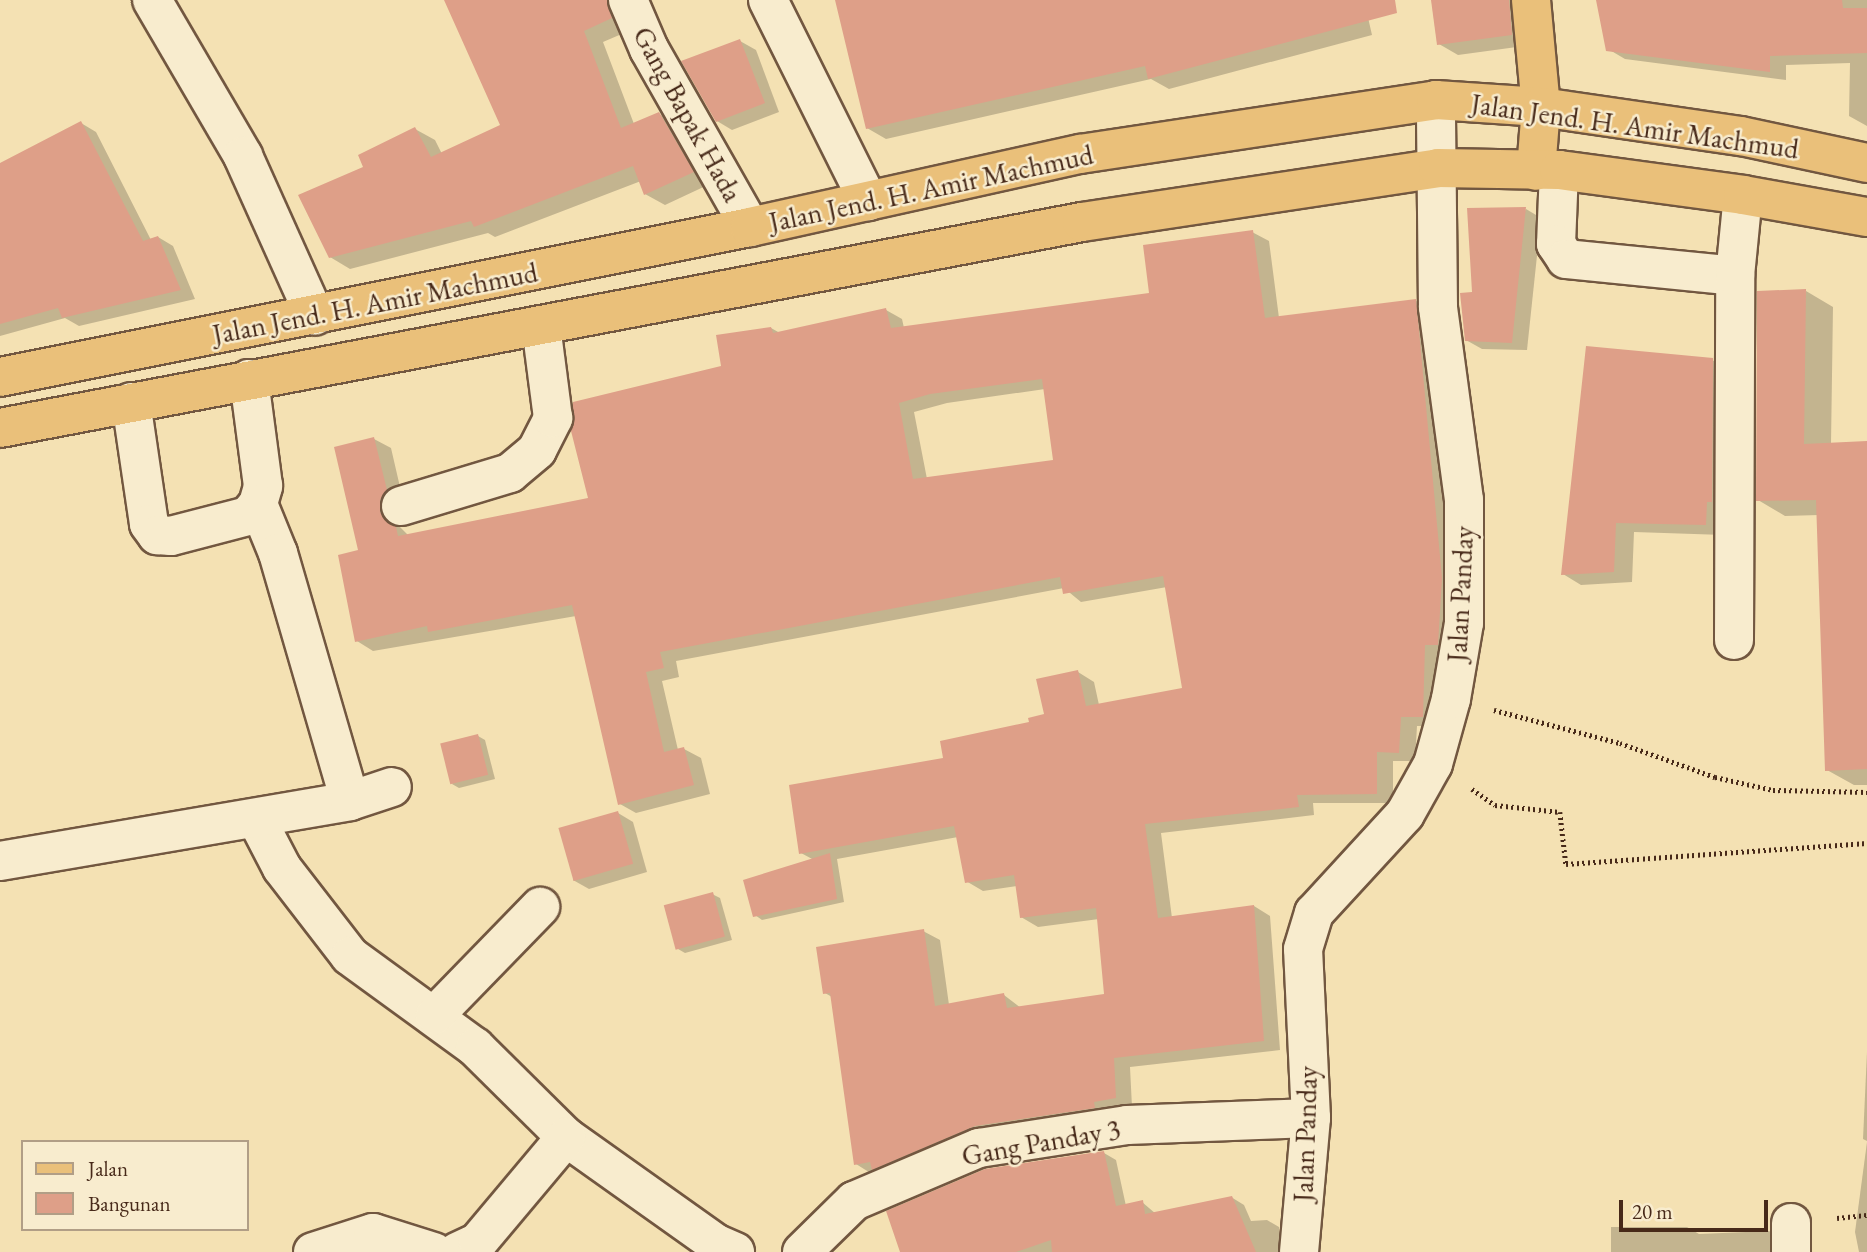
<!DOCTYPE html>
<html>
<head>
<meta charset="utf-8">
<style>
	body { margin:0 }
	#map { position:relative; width:1867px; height:1252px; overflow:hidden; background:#f4e1b3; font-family:"EB Garamond",serif }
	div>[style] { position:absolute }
	.shadow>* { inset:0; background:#0003 }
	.building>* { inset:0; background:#de9f88; transform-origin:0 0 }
	.path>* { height:4.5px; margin-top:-2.25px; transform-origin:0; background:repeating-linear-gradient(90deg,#472919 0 2px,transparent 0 5.5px) }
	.roads { filter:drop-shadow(2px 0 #725740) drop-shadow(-2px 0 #725740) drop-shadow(0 2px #725740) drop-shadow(0 -2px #725740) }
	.minor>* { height:38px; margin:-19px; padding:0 19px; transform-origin:19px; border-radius:19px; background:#f8ecce }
	.major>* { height:38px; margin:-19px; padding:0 19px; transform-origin:19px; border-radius:19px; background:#eac07a }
	.highway>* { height:38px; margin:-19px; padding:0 19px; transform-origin:19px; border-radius:19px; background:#eac07a }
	span { translate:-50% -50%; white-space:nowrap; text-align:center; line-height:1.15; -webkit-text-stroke:5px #f8ecce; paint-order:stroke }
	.street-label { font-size:28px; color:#472919 }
	.legend { position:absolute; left:21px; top:1140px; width:228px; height:91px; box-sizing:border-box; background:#f8ecce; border:2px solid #b19e86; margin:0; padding:9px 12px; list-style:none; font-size:21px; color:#472919 }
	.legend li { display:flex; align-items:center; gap:14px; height:35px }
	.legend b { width:35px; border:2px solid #b19e86 }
	.scale { position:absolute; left:1619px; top:1200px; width:149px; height:32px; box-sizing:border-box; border:4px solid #472919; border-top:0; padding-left:9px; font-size:21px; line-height:24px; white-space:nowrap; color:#472919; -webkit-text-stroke:5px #f8ecce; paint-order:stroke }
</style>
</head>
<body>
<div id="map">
	<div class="shadow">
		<div style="clip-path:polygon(450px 0,629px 0,631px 30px,603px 42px,634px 124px,659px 114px,679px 125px,712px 183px,665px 205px,645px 194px,641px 181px,495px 237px,488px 233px,350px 269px,330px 257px,365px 168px,415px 129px,435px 140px,442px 154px,503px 126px)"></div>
		<div style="clip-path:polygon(837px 0,1364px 0,1372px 35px,1169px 89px,1151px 79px,886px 139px,867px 128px)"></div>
		<div style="clip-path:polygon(1433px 0,1524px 0,1531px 45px,1458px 55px,1439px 44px)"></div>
		<div style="clip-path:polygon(1598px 0,1867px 0,1867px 126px,1849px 116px,1850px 63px,1786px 65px,1786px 80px,1625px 59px,1608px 49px)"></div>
		<div style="clip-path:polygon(740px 41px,756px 50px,779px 112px,732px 130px,717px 121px)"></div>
		<div style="clip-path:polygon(81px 123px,96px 132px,151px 240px,158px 237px,173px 246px,195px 299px,79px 326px,65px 318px,0 336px,0 165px)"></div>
		<div style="clip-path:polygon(1526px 209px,1541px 218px,1527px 350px,1482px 349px,1466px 340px,1474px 293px)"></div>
		<div style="clip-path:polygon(evenodd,1252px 232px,1269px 241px,1279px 318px,1416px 301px,1432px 310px,1458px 588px,1439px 726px,1417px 726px,1415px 761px,1393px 761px,1393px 803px,1313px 803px,1314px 815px,1161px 833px,1172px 918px,1254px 906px,1270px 916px,1280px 1050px,1130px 1067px,1132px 1107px,872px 1174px,856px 1164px,832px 997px,825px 993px,923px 931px,940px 940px,949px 1005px,1004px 995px,1021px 1008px,1106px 996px,1099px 919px,1038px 927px,1021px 917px,1017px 886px,983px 891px,966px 881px,958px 837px,837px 859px,844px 902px,762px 920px,755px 915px,814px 860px,801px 853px,945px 760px,1046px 716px,1078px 672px,1094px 682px,1099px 705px,1184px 690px,1167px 587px,1081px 602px,1064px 588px,676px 661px,679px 677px,662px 681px,678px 750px,684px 749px,701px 758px,710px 794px,636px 813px,620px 804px,576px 616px,373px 651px,357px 641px,360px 552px,374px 439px,391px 448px,403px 500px,396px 523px,409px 536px,591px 500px,723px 367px,771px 328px,780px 333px,886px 310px,902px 319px,904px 328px,1151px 295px,1252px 232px,1045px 389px,1055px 461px,927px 479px,914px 412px,947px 403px,1045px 389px)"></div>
		<div style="clip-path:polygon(1806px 291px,1833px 307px,1831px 444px,1867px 442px,1867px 785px,1854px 785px,1827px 770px,1819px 515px,1785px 516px,1758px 500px)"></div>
		<div style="clip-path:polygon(1712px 360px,1731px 370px,1724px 535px,1634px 532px,1632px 582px,1581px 585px,1563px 574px)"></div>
		<div style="clip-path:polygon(478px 736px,485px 740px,495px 779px,459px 788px,452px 784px)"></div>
		<div style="clip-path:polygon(618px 813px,633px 822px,647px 872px,589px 889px,573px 880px)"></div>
		<div style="clip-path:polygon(712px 894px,720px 898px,732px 940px,685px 953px,678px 949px)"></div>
		<div style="clip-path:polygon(1867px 1052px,1867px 1141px,1863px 1139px)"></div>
		<div style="clip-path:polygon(1867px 1142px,1867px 1252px,1859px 1252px,1855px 1232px)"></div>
		<div style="clip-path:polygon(1104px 1153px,1116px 1160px,1126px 1206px,1142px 1202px,1156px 1214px,1231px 1197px,1244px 1205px,1251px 1221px,1267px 1220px,1279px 1227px,1279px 1252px,902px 1252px)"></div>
		<div style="clip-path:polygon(1611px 1227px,1687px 1227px,1699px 1234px,1769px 1231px,1790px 1243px,1791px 1252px,1611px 1252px)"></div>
	</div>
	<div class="building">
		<div style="clip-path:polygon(444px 0,607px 0,612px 18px,584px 31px,621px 128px,659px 112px,694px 172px,644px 195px,633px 166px,474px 227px,471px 221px,329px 258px,298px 195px,363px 167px,358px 155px,415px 127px,431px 157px,500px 125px)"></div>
		<div style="clip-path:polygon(835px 0,1395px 0,1397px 13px,1148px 79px,1145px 66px,866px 129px)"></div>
		<div style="clip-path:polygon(1431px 0,1509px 0,1512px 35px,1437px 45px)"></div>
		<div style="clip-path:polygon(1596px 0,1842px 0,1843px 8px,1867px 8px,1867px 53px,1770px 56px,1770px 72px,1606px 51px)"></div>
		<div style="clip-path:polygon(740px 39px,765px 103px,716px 122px,681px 61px)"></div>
		<div style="clip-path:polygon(81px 121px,143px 241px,158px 236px,181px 290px,62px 318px,58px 308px,0 324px,0 163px)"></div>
		<div style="clip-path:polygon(1526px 207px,1512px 343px,1465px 341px,1460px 293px,1472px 292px,1467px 208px)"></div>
		<div style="clip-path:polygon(evenodd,1253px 230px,1265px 318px,1416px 299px,1442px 578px,1438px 645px,1425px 645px,1423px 717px,1401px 717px,1399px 753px,1377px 752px,1377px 794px,1297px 795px,1299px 807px,1145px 824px,1158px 918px,1254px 905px,1264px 1041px,1114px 1058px,1116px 1098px,1094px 1102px,1095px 1108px,975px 1126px,872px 1170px,870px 1162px,854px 1165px,830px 993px,823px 994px,816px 947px,924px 929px,935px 1006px,1004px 993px,1007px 1008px,1104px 994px,1096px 908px,1020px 918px,1014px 875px,965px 883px,954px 826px,799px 854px,789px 785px,943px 758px,940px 741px,1029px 722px,1028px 718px,1044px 714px,1036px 679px,1078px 670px,1086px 706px,1182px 688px,1163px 576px,1063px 594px,1060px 577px,660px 652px,664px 668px,646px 672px,664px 752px,684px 747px,694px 785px,618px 805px,572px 605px,428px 632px,427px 626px,355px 642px,338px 555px,358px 550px,334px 447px,374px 437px,387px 490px,380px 500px,380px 512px,396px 527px,398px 536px,588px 498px,571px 431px,573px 402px,721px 366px,716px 335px,771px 327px,773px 333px,886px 308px,891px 328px,1149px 293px,1143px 245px,1253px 230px,1042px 379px,1053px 460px,913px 479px,899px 403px,930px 394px,1042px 379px)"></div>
		<div style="clip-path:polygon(1806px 289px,1804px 444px,1867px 441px,1867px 769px,1825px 771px,1816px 500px,1756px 501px,1757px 291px)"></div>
		<div style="clip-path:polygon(1586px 346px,1713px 358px,1712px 502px,1707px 502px,1706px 525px,1616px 523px,1614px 572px,1561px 575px)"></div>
		<div style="left:478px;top:734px;width:42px;height:39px;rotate:76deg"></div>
		<div style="left:618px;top:811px;width:55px;height:62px;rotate:74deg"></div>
		<div style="clip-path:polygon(830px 853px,837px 899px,753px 917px,743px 880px)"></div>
		<div style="left:713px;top:892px;width:46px;height:51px;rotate:75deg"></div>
		<div style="clip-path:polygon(1104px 1151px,1116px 1206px,1143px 1200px,1145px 1214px,1232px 1196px,1256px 1252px,1052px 1252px,1051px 1240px,1016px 1252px,900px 1252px,886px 1211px,985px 1169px)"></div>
	</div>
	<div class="path">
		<div style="left:1494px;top:710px;width:130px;rotate:14.7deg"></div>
		<div style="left:1620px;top:743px;width:101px;rotate:19.7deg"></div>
		<div style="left:1715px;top:777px;width:59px;rotate:12.6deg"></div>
		<div style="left:1773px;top:790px;width:94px;rotate:1.2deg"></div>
		<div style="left:1472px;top:789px;width:28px;rotate:35deg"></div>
		<div style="left:1495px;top:805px;width:65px;rotate:6.1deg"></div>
		<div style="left:1560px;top:812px;width:52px;rotate:83.4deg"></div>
		<div style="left:1566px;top:864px;width:302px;rotate:-4deg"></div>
		<div style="left:1837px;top:1218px;width:30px;rotate:-6deg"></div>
	</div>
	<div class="roads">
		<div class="minor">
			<div style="left:152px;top:0;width:181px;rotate:59.7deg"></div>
			<div style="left:243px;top:156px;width:175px;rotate:65.8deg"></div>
			<div style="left:628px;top:0;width:53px;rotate:66.8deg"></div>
			<div style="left:649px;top:49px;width:205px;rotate:60.4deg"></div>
			<div style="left:768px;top:0;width:225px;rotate:63.5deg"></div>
			<div style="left:1559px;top:170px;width:74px;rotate:92.3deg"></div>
			<div style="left:1556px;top:244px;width:18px;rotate:56deg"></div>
			<div style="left:1566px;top:259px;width:170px;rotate:5.7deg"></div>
			<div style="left:131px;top:402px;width:123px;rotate:81.6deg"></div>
			<div style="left:149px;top:524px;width:14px;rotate:54deg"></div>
			<div style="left:157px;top:535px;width:14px;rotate:4deg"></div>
			<div style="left:171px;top:536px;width:80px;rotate:-14.6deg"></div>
			<div style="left:248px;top:516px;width:16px;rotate:-50deg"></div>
			<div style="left:258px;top:504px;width:19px;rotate:-74deg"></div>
			<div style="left:263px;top:486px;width:108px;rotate:-97.5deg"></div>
			<div style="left:258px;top:504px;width:53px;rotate:67.8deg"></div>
			<div style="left:278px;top:553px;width:258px;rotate:73.8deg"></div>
			<div style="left:401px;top:506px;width:114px;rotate:-16.8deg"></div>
			<div style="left:510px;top:473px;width:35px;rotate:-40deg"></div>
			<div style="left:537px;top:450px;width:36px;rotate:-63deg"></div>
			<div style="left:553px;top:418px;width:93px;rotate:-97.4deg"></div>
			<div style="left:1734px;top:640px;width:364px;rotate:-89.8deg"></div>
			<div style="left:1735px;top:276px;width:81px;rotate:-84.4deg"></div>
			<div style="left:256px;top:818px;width:56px;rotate:62.5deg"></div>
			<div style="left:282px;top:868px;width:111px;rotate:52.3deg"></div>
			<div style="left:350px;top:956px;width:155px;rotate:36.1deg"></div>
			<div style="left:475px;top:1047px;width:128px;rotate:44.7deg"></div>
			<div style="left:566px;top:1137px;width:183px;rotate:35.4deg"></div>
			<div style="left:715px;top:1243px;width:22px;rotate:24deg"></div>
			<div style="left:0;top:861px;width:355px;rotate:-9.7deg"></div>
			<div style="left:350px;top:801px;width:44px;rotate:-18.4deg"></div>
			<div style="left:435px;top:1015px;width:151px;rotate:-45.8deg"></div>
			<div style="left:1791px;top:1223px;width:29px;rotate:90deg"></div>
			<div style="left:313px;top:1252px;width:63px;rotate:-17.6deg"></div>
			<div style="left:373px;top:1233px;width:64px;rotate:17.3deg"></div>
			<div style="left:457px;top:1252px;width:23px;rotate:-25deg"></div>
			<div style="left:478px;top:1242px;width:137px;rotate:-50deg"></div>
			<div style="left:802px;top:1252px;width:73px;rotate:-44.4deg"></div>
			<div style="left:854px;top:1201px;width:136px;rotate:-23deg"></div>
			<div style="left:979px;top:1148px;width:150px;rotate:-8.8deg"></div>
			<div style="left:1127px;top:1125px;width:184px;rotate:-2.2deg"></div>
			<div style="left:1299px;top:1252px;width:135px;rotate:-84.9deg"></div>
			<div style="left:1311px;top:1118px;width:169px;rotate:-92.7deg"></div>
			<div style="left:1303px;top:949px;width:38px;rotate:-73deg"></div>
			<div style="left:1314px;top:913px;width:134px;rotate:-47.4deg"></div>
			<div style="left:1405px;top:814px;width:57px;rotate:-60.8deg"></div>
			<div style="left:1433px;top:764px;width:67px;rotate:-74.5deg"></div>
			<div style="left:1451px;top:699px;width:77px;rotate:-80.3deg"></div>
			<div style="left:1464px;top:623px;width:123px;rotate:-90deg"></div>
			<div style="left:1464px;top:500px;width:195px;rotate:-97.7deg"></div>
			<div style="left:1438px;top:307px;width:207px;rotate:-90.6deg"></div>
		</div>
		<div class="major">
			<div style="left:1531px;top:0;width:107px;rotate:84.7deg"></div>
			<div style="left:1541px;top:107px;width:64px;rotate:94.5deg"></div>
		</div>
		<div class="highway">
			<div style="left:0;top:377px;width:765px;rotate:-11.31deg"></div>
			<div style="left:750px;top:227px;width:338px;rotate:-12.5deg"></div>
			<div style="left:1080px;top:154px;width:360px;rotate:-8.6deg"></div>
			<div style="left:1436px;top:100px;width:105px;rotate:3.8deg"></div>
			<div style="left:1541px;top:107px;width:202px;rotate:8.3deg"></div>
			<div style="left:1741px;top:136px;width:129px;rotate:12.1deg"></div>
			<div style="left:0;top:428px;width:1101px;rotate:-10.78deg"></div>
			<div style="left:1082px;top:222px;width:360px;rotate:-8.6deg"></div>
			<div style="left:1438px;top:168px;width:121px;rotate:0.9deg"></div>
			<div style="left:1559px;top:170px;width:186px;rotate:7.7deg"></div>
			<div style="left:1743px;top:195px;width:126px;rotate:10.1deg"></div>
		</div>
	</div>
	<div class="street-label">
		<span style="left:688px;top:114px;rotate:61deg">Gang Bapak Hada</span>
		<span style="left:1635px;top:126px;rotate:8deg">Jalan Jend. H. Amir Machmud</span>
		<span style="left:931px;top:188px;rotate:-12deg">Jalan Jend. H. Amir Machmud</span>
		<span style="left:375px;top:303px;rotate:-11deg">Jalan Jend. H. Amir Machmud</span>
		<span style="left:1460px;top:594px;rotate:-87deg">Jalan Panday</span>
		<span style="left:1305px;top:1134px;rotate:-88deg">Jalan Panday</span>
		<span style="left:1041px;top:1142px;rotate:-10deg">Gang Panday 3</span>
	</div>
	<ul class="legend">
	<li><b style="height:9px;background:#eac07a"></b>Jalan</li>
	<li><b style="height:19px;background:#de9f88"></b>Bangunan</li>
	</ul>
	<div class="scale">20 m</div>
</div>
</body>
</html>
